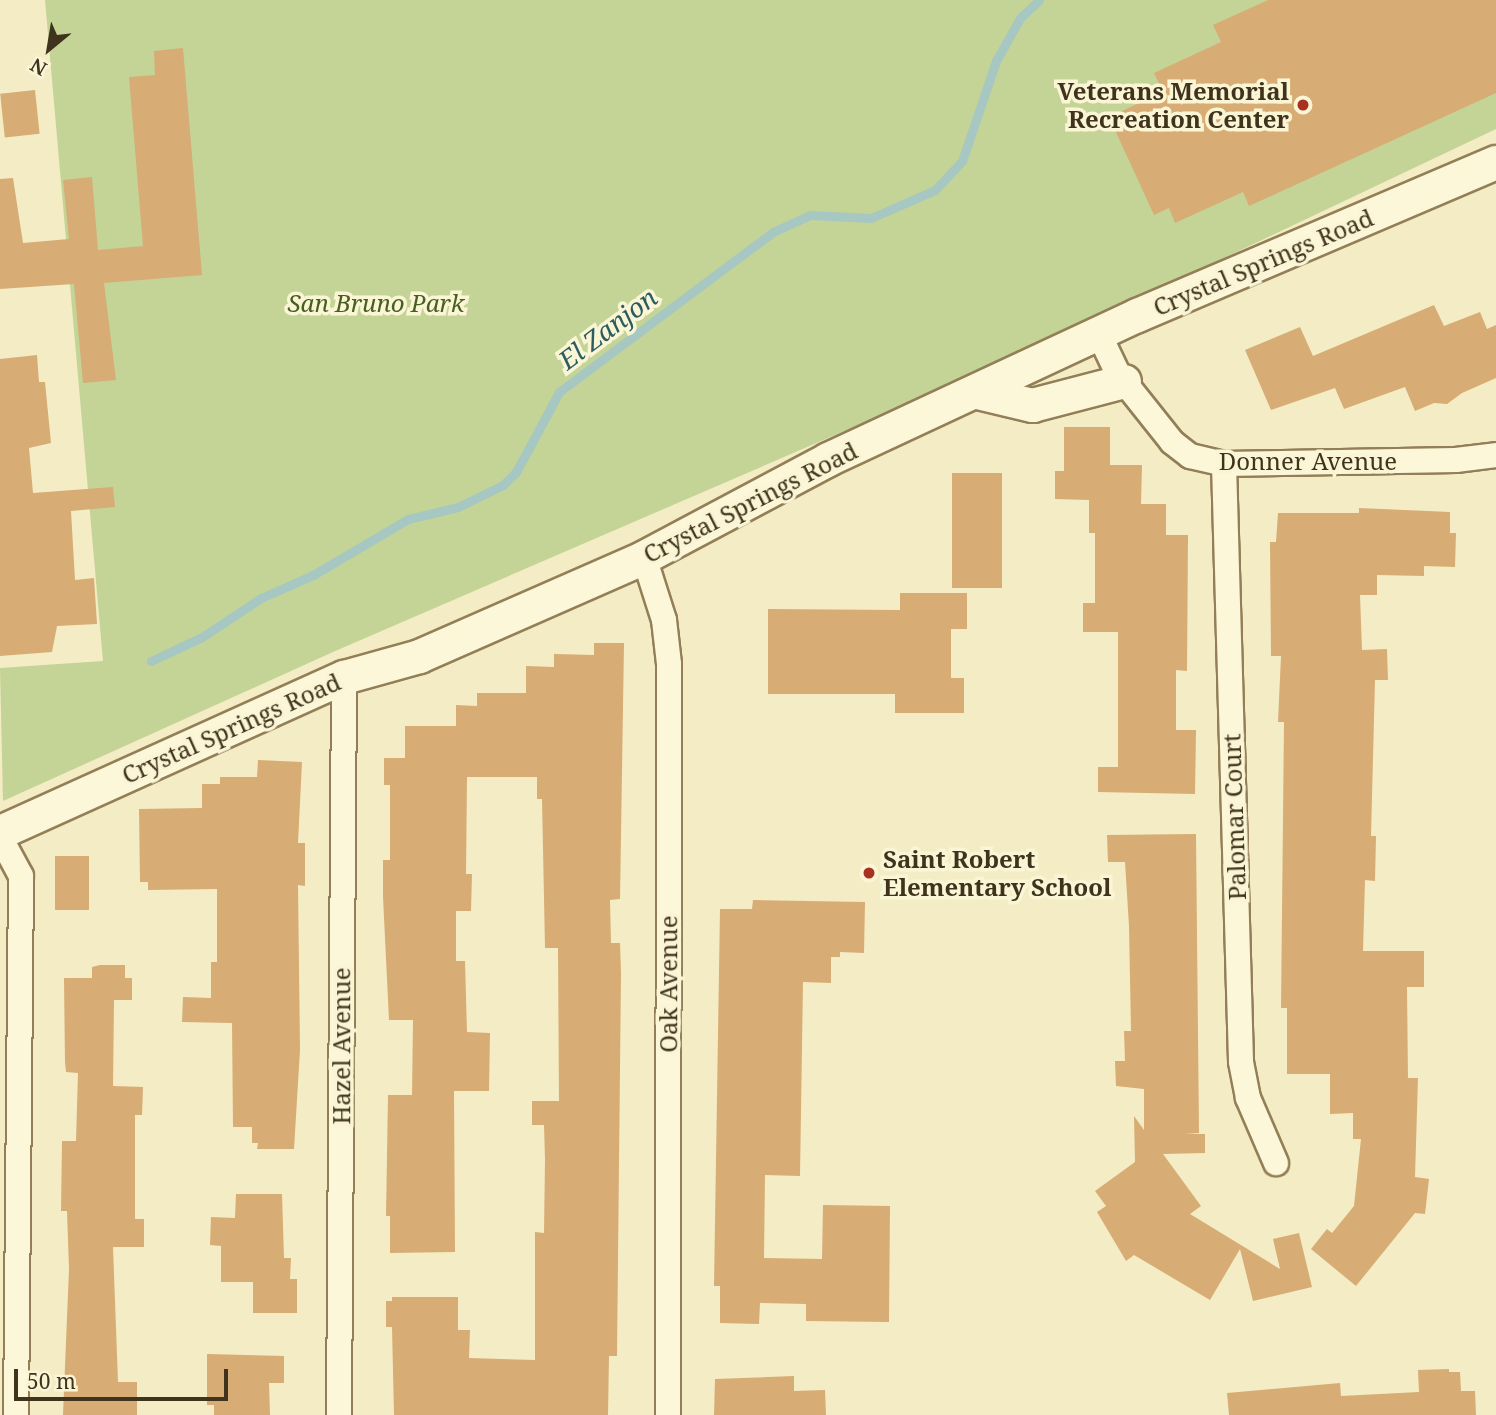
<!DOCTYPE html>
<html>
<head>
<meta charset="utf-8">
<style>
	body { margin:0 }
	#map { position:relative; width:1496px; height:1415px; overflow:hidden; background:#f4ecc4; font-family:"Noto Serif",serif }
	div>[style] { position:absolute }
	.green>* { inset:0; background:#c4d496 }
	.stream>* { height:9px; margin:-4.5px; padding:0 4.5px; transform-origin:4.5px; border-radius:4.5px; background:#a6c7c2 }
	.building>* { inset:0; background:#d7ac75; transform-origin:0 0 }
	.roads { filter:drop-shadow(2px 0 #927f57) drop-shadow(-2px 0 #927f57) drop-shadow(0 2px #927f57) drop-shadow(0 -2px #927f57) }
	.minor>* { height:24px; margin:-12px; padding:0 12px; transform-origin:12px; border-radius:12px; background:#fdf7d9 }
	.secondary>* { height:33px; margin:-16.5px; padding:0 16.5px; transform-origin:16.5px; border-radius:16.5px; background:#fdf7d9 }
	.dots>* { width:19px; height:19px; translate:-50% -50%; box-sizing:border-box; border:4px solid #faf5d5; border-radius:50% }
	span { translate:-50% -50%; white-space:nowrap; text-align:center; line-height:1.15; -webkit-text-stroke:7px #faf5d5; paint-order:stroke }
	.poi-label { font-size:24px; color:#40331d; font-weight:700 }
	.right { translate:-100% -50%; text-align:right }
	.left { translate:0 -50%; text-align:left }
	.street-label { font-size:24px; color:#40331d }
	.park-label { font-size:24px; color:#475f21; font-style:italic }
	.water-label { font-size:26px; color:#2a5d61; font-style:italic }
	.north { position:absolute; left:14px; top:14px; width:70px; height:70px; -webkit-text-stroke:5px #faf5d5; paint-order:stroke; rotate:210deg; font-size:19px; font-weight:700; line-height:28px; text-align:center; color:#40331d }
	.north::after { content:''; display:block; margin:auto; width:24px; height:32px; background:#40331d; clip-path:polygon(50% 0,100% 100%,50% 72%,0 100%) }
	.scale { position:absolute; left:14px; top:1369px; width:214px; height:32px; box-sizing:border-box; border:4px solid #40331d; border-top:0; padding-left:9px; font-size:21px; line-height:24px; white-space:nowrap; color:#40331d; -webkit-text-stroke:5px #faf5d5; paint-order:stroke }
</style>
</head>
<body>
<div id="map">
	<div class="green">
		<div style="clip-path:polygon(45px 0,1496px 0,1496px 129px,1013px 358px,333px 652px,3px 801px,0 668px,103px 661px)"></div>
	</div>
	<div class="stream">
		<div style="left:151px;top:661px;width:56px;rotate:-25.2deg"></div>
		<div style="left:202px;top:637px;width:71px;rotate:-33.5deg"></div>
		<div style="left:261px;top:598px;width:57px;rotate:-23.9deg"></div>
		<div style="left:313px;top:575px;width:110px;rotate:-30.5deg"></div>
		<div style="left:408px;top:519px;width:51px;rotate:-13.5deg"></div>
		<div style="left:458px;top:507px;width:50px;rotate:-26.1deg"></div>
		<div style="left:503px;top:485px;width:18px;rotate:-45deg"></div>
		<div style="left:516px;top:472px;width:91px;rotate:-61.7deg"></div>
		<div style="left:559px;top:392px;width:267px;rotate:-36.8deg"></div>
		<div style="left:773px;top:232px;width:41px;rotate:-24.7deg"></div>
		<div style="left:810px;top:215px;width:61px;rotate:2.8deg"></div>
		<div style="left:871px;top:218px;width:70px;rotate:-23.6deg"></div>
		<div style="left:935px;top:190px;width:40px;rotate:-47deg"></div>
		<div style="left:962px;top:161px;width:106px;rotate:-71.2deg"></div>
		<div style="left:996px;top:61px;width:49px;rotate:-60.8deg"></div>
		<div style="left:1020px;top:18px;width:26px;rotate:-43deg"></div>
	</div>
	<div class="building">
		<div style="clip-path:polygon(1268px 0,1496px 0,1496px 93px,1249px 206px,1243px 192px,1175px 223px,1169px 208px,1154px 215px,1109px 117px,1163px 92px,1154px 73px,1221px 42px,1213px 25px)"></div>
		<div style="clip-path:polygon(183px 48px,202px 275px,104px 283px,116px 380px,83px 383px,74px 284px,0 289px,0 179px,13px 178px,23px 243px,69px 239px,63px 180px,92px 177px,98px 250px,143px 246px,129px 77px,155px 75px,154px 51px)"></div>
		<div style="left:35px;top:90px;width:44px;height:35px;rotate:84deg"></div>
		<div style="clip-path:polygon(1434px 305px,1444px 326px,1480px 312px,1487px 329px,1496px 325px,1496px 378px,1462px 393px,1447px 404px,1434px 403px,1415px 411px,1405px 387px,1344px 409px,1335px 388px,1271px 410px,1245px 350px,1300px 327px,1313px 356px)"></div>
		<div style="clip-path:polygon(37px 355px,39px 382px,45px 382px,51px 443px,29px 448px,33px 493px,113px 487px,115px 507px,71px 511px,75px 580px,94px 578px,97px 624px,57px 626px,52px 652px,0 656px,0 359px)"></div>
		<div style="clip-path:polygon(1064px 427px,1110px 427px,1110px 465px,1142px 465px,1141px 504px,1166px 504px,1166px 535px,1188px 535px,1187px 671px,1176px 670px,1176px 730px,1196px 730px,1195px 794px,1098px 792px,1098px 767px,1118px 767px,1118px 632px,1083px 632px,1083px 603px,1095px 603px,1095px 533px,1089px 533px,1089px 500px,1055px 499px,1055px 471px,1064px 471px)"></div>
		<div style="left:952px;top:473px;width:50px;height:115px"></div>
		<div style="clip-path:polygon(1359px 508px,1450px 512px,1450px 533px,1456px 533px,1455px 567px,1424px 566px,1424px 576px,1377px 575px,1377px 595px,1360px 595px,1362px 650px,1387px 649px,1388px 680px,1375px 680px,1371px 836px,1376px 836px,1375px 881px,1365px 880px,1363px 951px,1424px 951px,1424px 987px,1407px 987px,1408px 1078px,1418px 1078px,1415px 1177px,1429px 1179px,1425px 1214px,1415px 1213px,1356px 1286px,1311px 1249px,1327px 1229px,1332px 1233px,1354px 1206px,1361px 1139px,1353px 1139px,1353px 1113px,1330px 1114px,1330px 1074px,1287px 1074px,1287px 1008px,1281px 1008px,1284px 722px,1278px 722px,1281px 656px,1271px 656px,1270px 542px,1276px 542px,1278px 513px,1359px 513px)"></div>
		<div style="clip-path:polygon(900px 593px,967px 593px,967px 629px,951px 629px,951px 678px,964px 678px,964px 713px,895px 713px,895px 694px,768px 694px,768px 609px,900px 610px)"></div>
		<div style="clip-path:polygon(594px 643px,624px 643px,620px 899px,610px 900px,611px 943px,620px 943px,621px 973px,617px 1356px,609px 1356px,608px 1415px,394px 1415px,392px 1327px,386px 1327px,386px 1301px,392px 1301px,392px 1297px,458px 1297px,458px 1330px,470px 1330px,469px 1358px,535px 1360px,535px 1232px,544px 1233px,545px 1159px,544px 1125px,532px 1125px,532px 1101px,559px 1101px,558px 948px,545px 948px,542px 799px,537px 799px,537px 777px,467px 777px,466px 874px,472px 874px,471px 911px,456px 911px,456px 961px,465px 961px,467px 1032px,490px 1033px,489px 1091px,454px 1091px,455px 1252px,390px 1253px,390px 1216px,386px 1216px,388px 1095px,412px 1095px,413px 1020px,389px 1020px,383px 897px,383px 860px,390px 860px,390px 785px,384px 785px,384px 758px,405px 758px,405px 726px,456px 726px,456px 705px,477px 706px,477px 693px,526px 693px,526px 666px,554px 667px,554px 654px,594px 655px)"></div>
		<div style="clip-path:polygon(258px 760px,302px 762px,298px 843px,305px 843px,305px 886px,298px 885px,300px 1050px,294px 1149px,257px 1149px,258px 1143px,252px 1143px,252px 1127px,233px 1127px,232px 1023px,182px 1022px,183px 997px,211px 998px,211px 962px,217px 962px,217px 889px,148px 890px,148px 882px,140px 882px,139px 809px,202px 808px,202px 784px,220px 784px,220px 777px,257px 777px)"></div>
		<div style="clip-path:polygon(1196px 834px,1199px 1133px,1185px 1134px,1205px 1134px,1205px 1153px,1163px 1154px,1201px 1206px,1190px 1214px,1280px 1269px,1273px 1239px,1299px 1233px,1312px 1287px,1253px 1301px,1240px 1249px,1210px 1300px,1134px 1255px,1126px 1261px,1097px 1212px,1106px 1206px,1095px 1191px,1135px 1162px,1134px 1116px,1144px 1130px,1144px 1089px,1116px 1086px,1115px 1061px,1125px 1061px,1124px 1031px,1131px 1031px,1129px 926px,1125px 862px,1108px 862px,1107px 835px)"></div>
		<div style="left:55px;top:856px;width:34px;height:54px"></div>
		<div style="clip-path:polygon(753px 900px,865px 902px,864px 953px,840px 952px,840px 957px,831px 957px,831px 983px,803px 982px,800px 1176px,765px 1175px,764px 1258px,822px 1259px,823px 1205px,890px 1206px,889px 1322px,806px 1321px,806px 1304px,760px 1303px,759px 1324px,720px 1323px,720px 1286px,714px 1286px,720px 909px,752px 909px)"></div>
		<div style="clip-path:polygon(100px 965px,125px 965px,125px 978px,132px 978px,132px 1000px,114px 1000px,113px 1086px,143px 1087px,142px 1115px,135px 1115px,135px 1219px,144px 1219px,144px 1247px,113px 1247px,118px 1382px,137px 1382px,137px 1415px,63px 1415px,69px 1269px,67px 1211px,61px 1211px,62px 1141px,76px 1141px,78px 1073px,66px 1072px,65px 1062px,64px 978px,92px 978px,92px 967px)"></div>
		<div style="clip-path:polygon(236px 1194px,282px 1194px,284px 1258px,291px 1258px,290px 1279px,297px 1279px,297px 1313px,253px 1313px,253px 1282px,221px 1282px,221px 1246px,210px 1245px,211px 1217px,235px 1218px)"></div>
		<div style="clip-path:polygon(207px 1354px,284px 1356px,284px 1383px,269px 1383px,270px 1415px,214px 1415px,214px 1405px,207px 1405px)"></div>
		<div style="clip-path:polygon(1449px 1369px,1449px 1372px,1460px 1372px,1461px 1391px,1475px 1391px,1476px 1415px,1229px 1415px,1227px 1393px,1340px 1383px,1341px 1396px,1419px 1392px,1418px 1370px)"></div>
		<div style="clip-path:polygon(794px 1376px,794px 1391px,825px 1390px,826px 1415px,714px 1415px,715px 1379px)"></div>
	</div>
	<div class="roads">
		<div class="minor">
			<div style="left:1099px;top:334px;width:44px;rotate:64.6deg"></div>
			<div style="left:1118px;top:374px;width:87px;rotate:51.5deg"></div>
			<div style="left:1172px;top:442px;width:23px;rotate:38deg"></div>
			<div style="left:1190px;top:456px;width:35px;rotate:13deg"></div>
			<div style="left:1224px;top:464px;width:232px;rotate:-1deg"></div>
			<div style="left:1456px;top:460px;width:40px;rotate:-7.1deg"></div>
			<div style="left:1224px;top:464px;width:598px;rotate:88.37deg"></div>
			<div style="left:1241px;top:1062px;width:37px;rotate:79deg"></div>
			<div style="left:1248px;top:1098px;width:71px;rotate:66.7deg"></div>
			<div style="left:644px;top:557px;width:66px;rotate:72.4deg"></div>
			<div style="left:664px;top:620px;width:44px;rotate:83.5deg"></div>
			<div style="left:669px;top:664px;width:751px;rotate:90.08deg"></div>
			<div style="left:0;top:837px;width:44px;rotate:61.7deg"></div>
			<div style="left:21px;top:876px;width:539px;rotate:90.53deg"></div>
			<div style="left:339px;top:1415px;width:738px;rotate:-89.61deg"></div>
		</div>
		<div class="secondary">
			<div style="left:977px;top:392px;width:57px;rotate:13.3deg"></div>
			<div style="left:1032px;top:405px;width:95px;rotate:-14.6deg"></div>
			<div style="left:0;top:832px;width:377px;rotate:-24.3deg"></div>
			<div style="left:344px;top:677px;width:78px;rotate:-15.6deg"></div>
			<div style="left:419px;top:656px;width:246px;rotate:-23.7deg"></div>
			<div style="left:644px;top:557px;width:208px;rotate:-28deg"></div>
			<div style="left:828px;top:459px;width:341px;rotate:-25deg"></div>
			<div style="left:1137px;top:315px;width:390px;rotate:-23.1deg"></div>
		</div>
	</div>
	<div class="dots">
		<div style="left:1303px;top:105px;background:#a9311f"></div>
		<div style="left:869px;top:873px;background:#a9311f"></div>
	</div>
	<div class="poi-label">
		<span class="right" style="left:1289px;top:105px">Veterans Memorial<br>Recreation Center</span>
		<span class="left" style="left:883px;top:873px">Saint Robert<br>Elementary School</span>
	</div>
	<div class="street-label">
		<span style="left:1263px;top:262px;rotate:-23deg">Crystal Springs Road</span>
		<span style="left:1308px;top:461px">Donner Avenue</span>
		<span style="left:750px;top:502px;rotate:-27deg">Crystal Springs Road</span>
		<span style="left:231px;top:728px;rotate:-24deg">Crystal Springs Road</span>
		<span style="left:1234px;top:817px;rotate:-92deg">Palomar Court</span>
		<span style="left:668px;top:984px;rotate:-90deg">Oak Avenue</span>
		<span style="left:341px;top:1046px;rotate:-90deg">Hazel Avenue</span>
	</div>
	<div class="park-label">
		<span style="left:376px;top:303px">San Bruno Park</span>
	</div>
	<div class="water-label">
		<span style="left:608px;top:329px;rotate:-37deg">El Zanjon</span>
	</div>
	<div class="north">N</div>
	<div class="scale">50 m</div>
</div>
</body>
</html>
